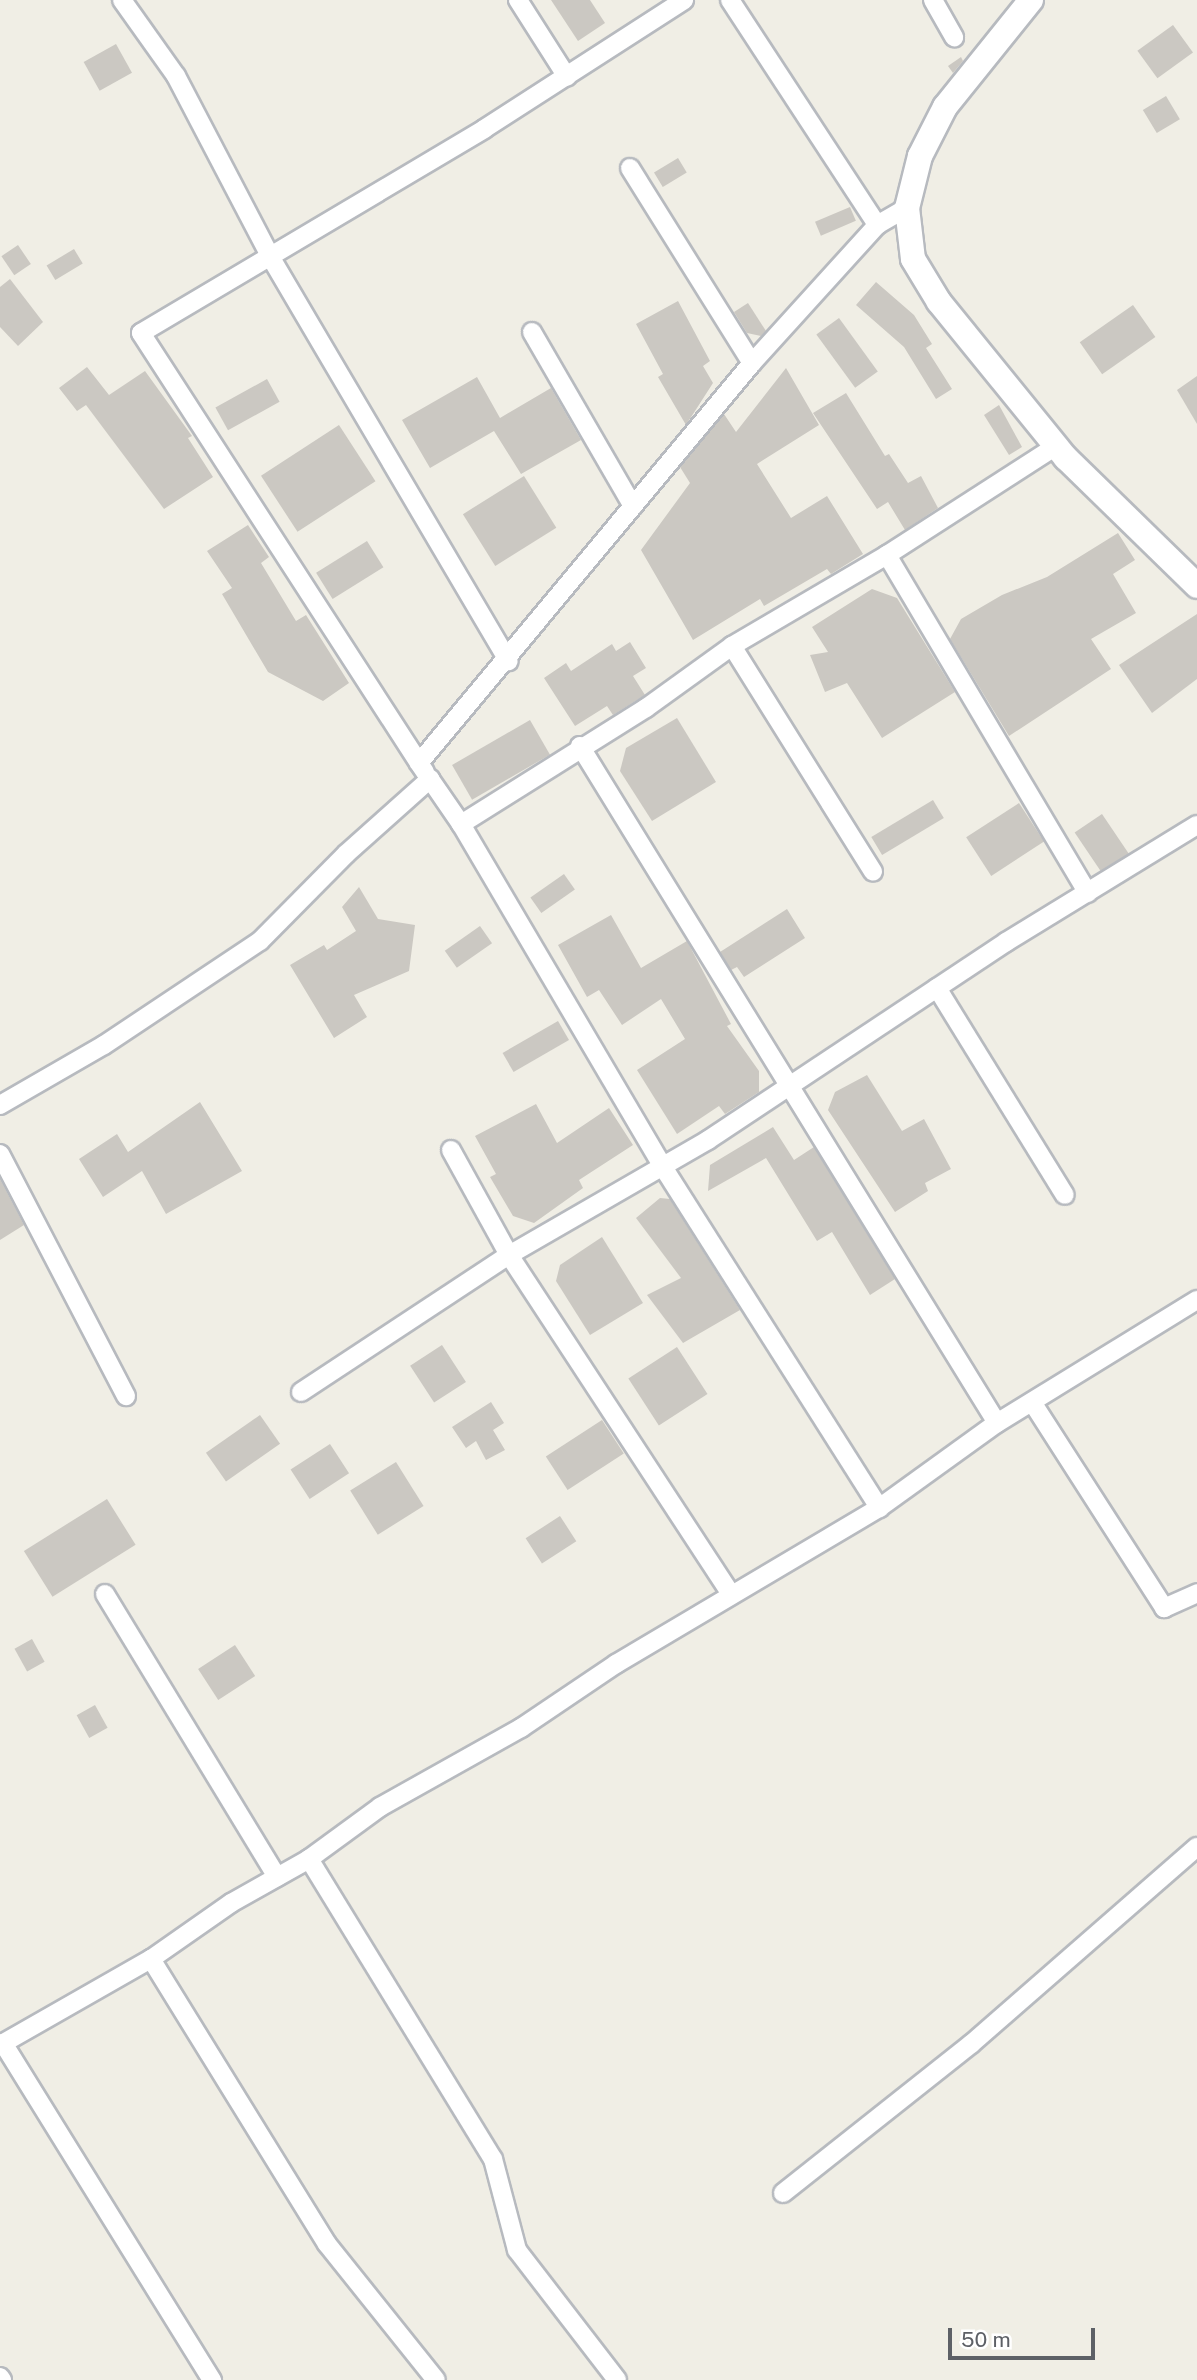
<!DOCTYPE html>
<html>
<head>
<meta charset="utf-8">
<style>
	body { margin:0 }
	#map { position:relative; width:1197px; height:2380px; overflow:hidden; background:#f0eee5; font-family:"Public Sans",sans-serif }
	div>[style] { position:absolute }
	.building>* { inset:0; background:#cbc8c2; transform-origin:0 0 }
	.roads { filter:drop-shadow(2px 0 #b7babf) drop-shadow(-2px 0 #b7babf) drop-shadow(0 2px #b7babf) drop-shadow(0 -2px #b7babf) }
	.street>* { height:18px; margin:-9px; padding:0 9px; transform-origin:9px; border-radius:9px; background:#fff }
	.secondary>* { height:24px; margin:-12px; padding:0 12px; transform-origin:12px; border-radius:12px; background:#fff }
	span { translate:-50% -50%; white-space:nowrap; text-align:center; line-height:1.15; -webkit-text-stroke:5px #fff; paint-order:stroke }
	.scale { position:absolute; left:948px; top:2328px; width:147px; height:32px; box-sizing:border-box; border:4px solid #5d6066; border-top:0; padding-left:9px; font-size:21px; line-height:24px; white-space:nowrap; color:#5d6066; -webkit-text-stroke:5px #fff; paint-order:stroke }
</style>
</head>
<body>
<div id="map">
	<div class="building">
		<div style="clip-path:polygon(551px 0,590px 0,605px 23px,578px 41px)"></div>
		<div style="left:1173px;top:25px;width:34px;height:44px;rotate:54deg"></div>
		<div style="left:116px;top:44px;width:33px;height:37px;rotate:61deg"></div>
		<div style="clip-path:polygon(961px 57px,963px 61px,953px 73px,948px 66px)"></div>
		<div style="left:1166px;top:96px;width:27px;height:27px;rotate:59deg"></div>
		<div style="left:678px;top:158px;width:17px;height:28px;rotate:59deg"></div>
		<div style="left:850px;top:207px;width:15px;height:38px;rotate:67deg"></div>
		<div style="left:18px;top:245px;width:23px;height:20px;rotate:56deg"></div>
		<div style="left:74px;top:249px;width:17px;height:32px;rotate:59deg"></div>
		<div style="clip-path:polygon(10px 279px,43px 322px,18px 346px,0 327px,0 287px)"></div>
		<div style="clip-path:polygon(876px 282px,914px 315px,932px 344px,926px 348px,952px 389px,936px 399px,904px 347px,856px 305px)"></div>
		<div style="clip-path:polygon(678px 301px,710px 361px,703px 366px,713px 383px,686px 425px,658px 377px,663px 374px,636px 324px)"></div>
		<div style="clip-path:polygon(748px 303px,766px 331px,761px 336px,747px 333px,734px 312px)"></div>
		<div style="left:1133px;top:305px;width:39px;height:65px;rotate:55deg"></div>
		<div style="left:839px;top:318px;width:66px;height:28px;rotate:54deg"></div>
		<div style="clip-path:polygon(87px 367px,109px 395px,145px 371px,192px 436px,188px 438px,213px 477px,164px 509px,86px 405px,77px 411px,59px 388px)"></div>
		<div style="clip-path:polygon(786px 368px,819px 425px,757px 464px,791px 518px,827px 496px,863px 554px,831px 574px,827px 569px,764px 606px,760px 599px,693px 640px,641px 550px,690px 483px,680px 467px,724px 414px,736px 432px)"></div>
		<div style="clip-path:polygon(1197px 376px,1197px 424px,1177px 390px)"></div>
		<div style="clip-path:polygon(477px 377px,500px 418px,551px 388px,581px 440px,521px 474px,494px 431px,430px 468px,402px 420px)"></div>
		<div style="left:267px;top:379px;width:26px;height:59px;rotate:61deg"></div>
		<div style="clip-path:polygon(846px 393px,885px 456px,889px 454px,908px 483px,921px 476px,938px 508px,905px 530px,888px 502px,877px 509px,813px 413px)"></div>
		<div style="clip-path:polygon(999px 405px,1022px 447px,1009px 455px,984px 415px)"></div>
		<div style="left:339px;top:425px;width:67px;height:93px;rotate:57deg"></div>
		<div style="left:524px;top:476px;width:61px;height:72px;rotate:58deg"></div>
		<div style="clip-path:polygon(248px 525px,269px 557px,261px 563px,296px 621px,306px 615px,349px 683px,323px 701px,268px 672px,222px 594px,232px 588px,207px 551px)"></div>
		<div style="clip-path:polygon(1118px 533px,1135px 560px,1113px 574px,1136px 613px,1091px 639px,1111px 669px,1009px 736px,950px 639px,961px 619px,1002px 595px,1047px 577px)"></div>
		<div style="left:367px;top:541px;width:31px;height:60px;rotate:58deg"></div>
		<div style="clip-path:polygon(872px 589px,897px 598px,955px 692px,882px 738px,847px 683px,825px 692px,810px 655px,828px 652px,812px 627px)"></div>
		<div style="clip-path:polygon(1197px 614px,1197px 679px,1152px 713px,1119px 665px)"></div>
		<div style="clip-path:polygon(630px 642px,646px 668px,633px 676px,645px 695px,613px 715px,607px 706px,575px 726px,544px 678px,566px 663px,571px 671px,612px 644px,616px 651px)"></div>
		<div style="clip-path:polygon(677px 718px,716px 782px,652px 821px,620px 771px,626px 748px)"></div>
		<div style="left:530px;top:720px;width:40px;height:90px;rotate:60deg"></div>
		<div style="left:933px;top:800px;width:21px;height:72px;rotate:59deg"></div>
		<div style="left:1019px;top:803px;width:46px;height:63px;rotate:57deg"></div>
		<div style="left:1102px;top:814px;width:48px;height:33px;rotate:56deg"></div>
		<div style="left:564px;top:874px;width:19px;height:41px;rotate:55deg"></div>
		<div style="clip-path:polygon(359px 887px,378px 919px,415px 925px,409px 971px,354px 995px,367px 1017px,334px 1038px,290px 965px,324px 945px,327px 950px,356px 931px,342px 907px)"></div>
		<div style="clip-path:polygon(787px 909px,805px 938px,744px 977px,737px 967px,731px 970px,720px 952px)"></div>
		<div style="clip-path:polygon(611px 915px,641px 968px,687px 941px,731px 1024px,727px 1026px,759px 1071px,759px 1092px,725px 1114px,719px 1106px,677px 1134px,637px 1070px,685px 1039px,661px 999px,622px 1025px,599px 990px,587px 997px,558px 945px)"></div>
		<div style="left:480px;top:926px;width:21px;height:43px;rotate:55deg"></div>
		<div style="left:558px;top:1021px;width:22px;height:64px;rotate:60deg"></div>
		<div style="clip-path:polygon(867px 1075px,902px 1131px,924px 1119px,951px 1169px,925px 1183px,928px 1191px,895px 1212px,828px 1110px,835px 1092px)"></div>
		<div style="clip-path:polygon(200px 1102px,242px 1171px,166px 1214px,142px 1171px,103px 1197px,79px 1159px,117px 1134px,128px 1152px)"></div>
		<div style="clip-path:polygon(536px 1104px,557px 1143px,609px 1108px,633px 1145px,579px 1180px,583px 1188px,534px 1223px,513px 1216px,490px 1177px,496px 1174px,475px 1136px)"></div>
		<div style="clip-path:polygon(773px 1127px,794px 1160px,814px 1147px,895px 1279px,870px 1295px,832px 1232px,817px 1241px,766px 1158px,708px 1191px,710px 1165px)"></div>
		<div style="clip-path:polygon(0 1179px,24px 1225px,0 1240px)"></div>
		<div style="clip-path:polygon(660px 1198px,670px 1199px,740px 1310px,683px 1343px,647px 1295px,681px 1278px,636px 1218px)"></div>
		<div style="clip-path:polygon(602px 1237px,643px 1303px,590px 1335px,556px 1281px,560px 1265px)"></div>
		<div style="left:442px;top:1345px;width:44px;height:38px;rotate:57deg"></div>
		<div style="left:677px;top:1347px;width:56px;height:58px;rotate:57deg"></div>
		<div style="clip-path:polygon(491px 1402px,504px 1423px,493px 1430px,505px 1450px,486px 1460px,476px 1441px,466px 1448px,452px 1427px)"></div>
		<div style="left:260px;top:1415px;width:35px;height:66px;rotate:55deg"></div>
		<div style="left:602px;top:1420px;width:40px;height:67px;rotate:57deg"></div>
		<div style="left:330px;top:1444px;width:35px;height:47px;rotate:57deg"></div>
		<div style="left:396px;top:1462px;width:52px;height:54px;rotate:58deg"></div>
		<div style="left:107px;top:1499px;width:54px;height:98px;rotate:58deg"></div>
		<div style="left:560px;top:1516px;width:30px;height:41px;rotate:57deg"></div>
		<div style="left:32px;top:1639px;width:26px;height:20px;rotate:61deg"></div>
		<div style="left:235px;top:1645px;width:37px;height:44px;rotate:57deg"></div>
		<div style="left:95px;top:1705px;width:26px;height:21px;rotate:61deg"></div>
	</div>
	<div class="roads">
		<div class="street">
			<div style="left:122px;top:0;width:93px;rotate:54.6deg"></div>
			<div style="left:176px;top:76px;width:205px;rotate:62.4deg"></div>
			<div style="left:271px;top:258px;width:468px;rotate:59.5deg"></div>
			<div style="left:518px;top:0;width:91px;rotate:57.5deg"></div>
			<div style="left:730px;top:0;width:269px;rotate:56.8deg"></div>
			<div style="left:933px;top:0;width:43px;rotate:60.4deg"></div>
			<div style="left:630px;top:168px;width:230px;rotate:58deg"></div>
			<div style="left:532px;top:332px;width:201px;rotate:59.9deg"></div>
			<div style="left:887px;top:555px;width:393px;rotate:59.3deg"></div>
			<div style="left:732px;top:646px;width:266px;rotate:58deg"></div>
			<div style="left:580px;top:746px;width:795px;rotate:58.37deg"></div>
			<div style="left:419px;top:763px;width:512px;rotate:-122.88deg"></div>
			<div style="left:141px;top:333px;width:399px;rotate:-30.7deg"></div>
			<div style="left:484px;top:129px;width:238px;rotate:-32.8deg"></div>
			<div style="left:425px;top:772px;width:11px;rotate:-124deg"></div>
			<div style="left:419px;top:763px;width:520px;rotate:-50.22deg"></div>
			<div style="left:752px;top:363px;width:186px;rotate:-47.8deg"></div>
			<div style="left:877px;top:225px;width:34px;rotate:-30deg"></div>
			<div style="left:461px;top:824px;width:398px;rotate:59.5deg"></div>
			<div style="left:663px;top:1167px;width:404px;rotate:57.6deg"></div>
			<div style="left:937px;top:988px;width:243px;rotate:58.3deg"></div>
			<div style="left:0;top:1105px;width:120px;rotate:-30deg"></div>
			<div style="left:104px;top:1045px;width:187px;rotate:-33.7deg"></div>
			<div style="left:260px;top:941px;width:122px;rotate:-45.3deg"></div>
			<div style="left:346px;top:854px;width:113px;rotate:-41.8deg"></div>
			<div style="left:430px;top:779px;width:55px;rotate:55.4deg"></div>
			<div style="left:461px;top:824px;width:218px;rotate:-32.1deg"></div>
			<div style="left:646px;top:708px;width:106px;rotate:-35.8deg"></div>
			<div style="left:732px;top:646px;width:180px;rotate:-30.4deg"></div>
			<div style="left:887px;top:555px;width:201px;rotate:-32.8deg"></div>
			<div style="left:451px;top:1150px;width:120px;rotate:61.1deg"></div>
			<div style="left:509px;top:1255px;width:405px;rotate:56.8deg"></div>
			<div style="left:0;top:1154px;width:273px;rotate:62.5deg"></div>
			<div style="left:301px;top:1392px;width:249px;rotate:-33.4deg"></div>
			<div style="left:509px;top:1255px;width:230px;rotate:-30deg"></div>
			<div style="left:708px;top:1140px;width:358px;rotate:-33.6deg"></div>
			<div style="left:1006px;top:942px;width:224px;rotate:-31.5deg"></div>
			<div style="left:1032px;top:1402px;width:245px;rotate:57.3deg"></div>
			<div style="left:1164px;top:1608px;width:36px;rotate:-24deg"></div>
			<div style="left:105px;top:1594px;width:331px;rotate:58.7deg"></div>
			<div style="left:309px;top:1859px;width:352px;rotate:58.5deg"></div>
			<div style="left:493px;top:2159px;width:94px;rotate:75.2deg"></div>
			<div style="left:517px;top:2250px;width:164px;rotate:52.4deg"></div>
			<div style="left:151px;top:1959px;width:335px;rotate:58.3deg"></div>
			<div style="left:327px;top:2244px;width:174px;rotate:51.3deg"></div>
			<div style="left:3px;top:2043px;width:397px;rotate:58.2deg"></div>
			<div style="left:0;top:2045px;width:174px;rotate:-29.7deg"></div>
			<div style="left:151px;top:1959px;width:98px;rotate:-35deg"></div>
			<div style="left:231px;top:1903px;width:90px;rotate:-29.4deg"></div>
			<div style="left:309px;top:1859px;width:88px;rotate:-36.2deg"></div>
			<div style="left:380px;top:1807px;width:162px;rotate:-29.3deg"></div>
			<div style="left:521px;top:1728px;width:115px;rotate:-34deg"></div>
			<div style="left:616px;top:1664px;width:306px;rotate:-30.7deg"></div>
			<div style="left:879px;top:1508px;width:145px;rotate:-35.8deg"></div>
			<div style="left:997px;top:1423px;width:235px;rotate:-31.6deg"></div>
			<div style="left:783px;top:2193px;width:240px;rotate:-38.4deg"></div>
			<div style="left:971px;top:2044px;width:300px;rotate:-41.1deg"></div>
			<div style="left:0;top:2377px;width:4px;rotate:56deg"></div>
		</div>
		<div class="secondary">
			<div style="left:1031px;top:0;width:137px;rotate:128.8deg"></div>
			<div style="left:945px;top:107px;width:55px;rotate:117deg"></div>
			<div style="left:920px;top:156px;width:54px;rotate:104deg"></div>
			<div style="left:907px;top:208px;width:51px;rotate:83.3deg"></div>
			<div style="left:913px;top:259px;width:50px;rotate:58.8deg"></div>
			<div style="left:939px;top:302px;width:201px;rotate:50.9deg"></div>
			<div style="left:1066px;top:458px;width:183px;rotate:44.3deg"></div>
		</div>
	</div>
	<div class="scale">50 m</div>
</div>
</body>
</html>
